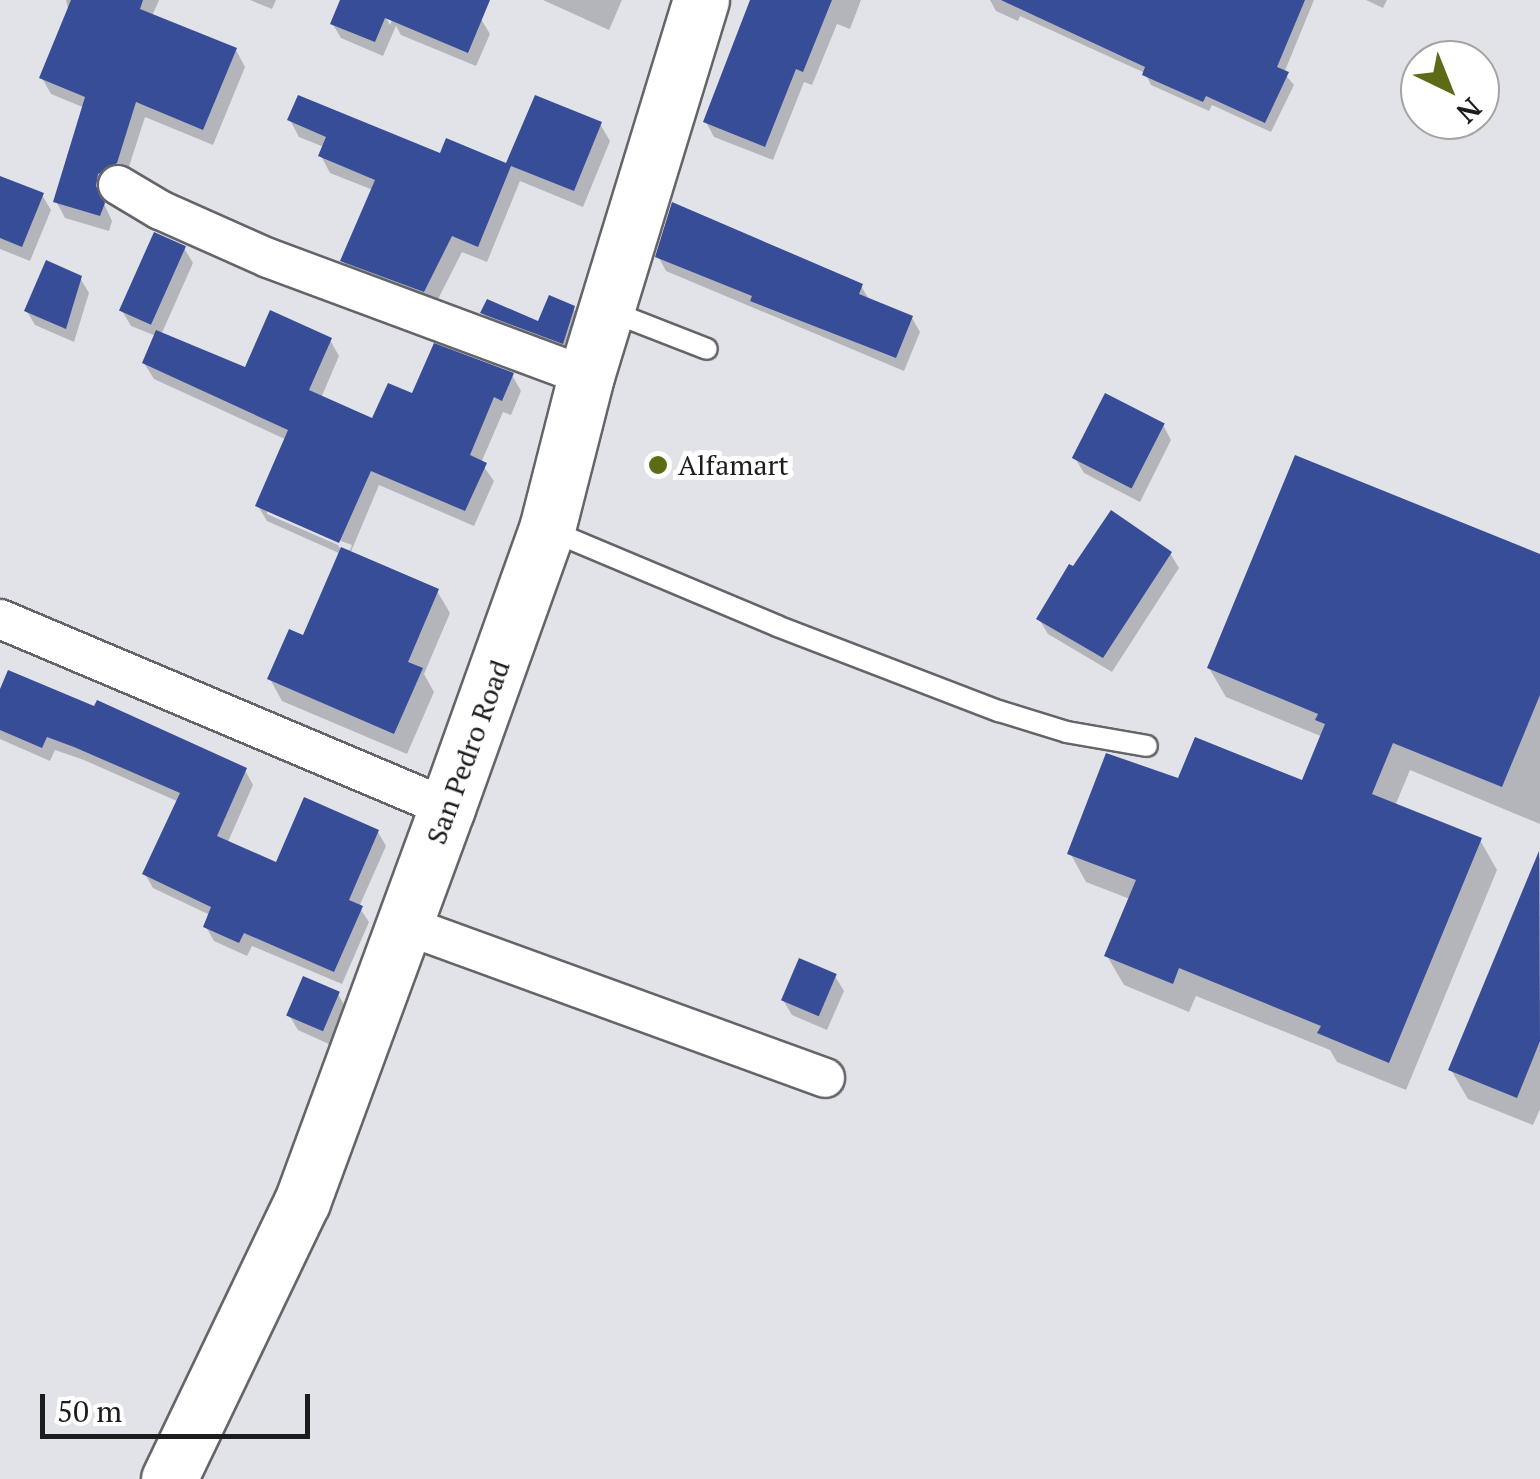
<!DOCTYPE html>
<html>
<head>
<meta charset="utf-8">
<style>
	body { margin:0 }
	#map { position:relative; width:1540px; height:1479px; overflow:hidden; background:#e2e3e9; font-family:"PT Serif",serif }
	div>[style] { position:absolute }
	.shadow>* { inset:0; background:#0003 }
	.building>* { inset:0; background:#384d97; transform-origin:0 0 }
	.roads { filter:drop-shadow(2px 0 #636569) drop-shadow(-2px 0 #636569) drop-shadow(0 2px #636569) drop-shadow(0 -2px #636569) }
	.lane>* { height:20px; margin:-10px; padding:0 10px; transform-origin:10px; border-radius:10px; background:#fff }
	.street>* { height:38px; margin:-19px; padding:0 19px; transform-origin:19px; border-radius:19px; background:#fff }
	.secondary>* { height:55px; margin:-27.5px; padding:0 27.5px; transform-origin:27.5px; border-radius:27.5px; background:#fff }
	.dots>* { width:28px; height:28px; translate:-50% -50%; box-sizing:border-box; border:5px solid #fff; border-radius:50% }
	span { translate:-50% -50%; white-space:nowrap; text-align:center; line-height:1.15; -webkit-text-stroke:10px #fff; paint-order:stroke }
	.poi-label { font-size:28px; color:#1b1c1e }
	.left { translate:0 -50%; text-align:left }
	.street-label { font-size:28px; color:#1b1c1e }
	.north { position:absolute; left:1400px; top:40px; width:100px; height:100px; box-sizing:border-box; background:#fff; border:2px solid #a4a4a5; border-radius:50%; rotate:137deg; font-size:28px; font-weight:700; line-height:40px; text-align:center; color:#1b1c1e }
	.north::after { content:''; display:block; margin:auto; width:35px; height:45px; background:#5c6b15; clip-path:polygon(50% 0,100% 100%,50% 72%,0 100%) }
	.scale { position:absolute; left:40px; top:1394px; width:270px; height:45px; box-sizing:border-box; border:5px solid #1b1c1e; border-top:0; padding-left:12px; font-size:30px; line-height:35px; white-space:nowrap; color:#1b1c1e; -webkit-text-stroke:8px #fff; paint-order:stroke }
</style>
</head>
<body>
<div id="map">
	<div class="shadow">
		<div style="clip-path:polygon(66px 0,159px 0,152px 16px,236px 50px,245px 67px,213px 145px,145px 117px,125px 179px,107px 191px,104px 204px,112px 221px,109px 231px,65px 218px,56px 201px,85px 108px,51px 94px,42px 78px,69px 12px)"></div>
		<div style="clip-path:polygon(250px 0,276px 0,272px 9px)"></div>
		<div style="clip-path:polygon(342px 0,385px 16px,390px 25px,400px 0,436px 0,481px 19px,490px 34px,476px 66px,401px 35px,396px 26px,383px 56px,341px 38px,332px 23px)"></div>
		<div style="clip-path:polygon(543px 0,622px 0,609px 30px)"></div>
		<div style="clip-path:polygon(769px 0,861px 0,850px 29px,837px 24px,812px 85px,804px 82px,773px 160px,714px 137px,706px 122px)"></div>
		<div style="clip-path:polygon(990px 0,1314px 0,1284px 73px,1294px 85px,1271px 132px,1212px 105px,1209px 111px,1151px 85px,1145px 73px,1020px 16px,1018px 21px,996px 11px)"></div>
		<div style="clip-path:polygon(1366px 0,1387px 0,1383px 8px)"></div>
		<div style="clip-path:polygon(290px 120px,441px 157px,508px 166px,600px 124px,610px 141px,583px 207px,520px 181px,487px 262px,462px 252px,434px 307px,352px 277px,343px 261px,373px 190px,330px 173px,321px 156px,324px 147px,299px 137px)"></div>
		<div style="clip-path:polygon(0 188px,42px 195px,51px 210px,30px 261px,0 249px)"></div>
		<div style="clip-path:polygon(evenodd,184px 248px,193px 263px,161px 335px,246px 371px,330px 340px,339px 356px,321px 398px,373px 421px,413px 396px,512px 375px,521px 391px,511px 415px,503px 412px,481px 463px,494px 481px,474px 526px,379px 485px,350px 554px,437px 591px,450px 613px,424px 674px,434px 692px,407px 754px,282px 701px,270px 679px,304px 638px,341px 554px,267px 521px,258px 506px,287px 440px,154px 379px,144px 363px,156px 336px,131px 326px,122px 311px,184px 248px,267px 508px,335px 531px,341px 541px,352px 545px,350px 550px,341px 550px,338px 545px,267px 514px,267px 508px)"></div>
		<div style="clip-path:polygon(658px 256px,861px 286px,870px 301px,912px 318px,920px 332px,904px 371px,666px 271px)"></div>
		<div style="clip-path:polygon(80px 278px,89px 293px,74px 342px,35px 325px,26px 310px)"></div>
		<div style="clip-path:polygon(573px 308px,580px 320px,569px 353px,490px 324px,483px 313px,539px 324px)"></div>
		<div style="clip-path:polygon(1163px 425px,1171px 440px,1140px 502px,1084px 473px,1075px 458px)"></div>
		<div style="clip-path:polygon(1170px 553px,1179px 568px,1112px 672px,1048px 634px,1039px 619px)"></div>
		<div style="clip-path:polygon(1540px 558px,1540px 824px,1410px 770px,1395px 806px,1480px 840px,1497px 870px,1406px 1090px,1337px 1062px,1330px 1050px,1196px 996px,1189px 1012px,1124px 985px,1107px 956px,1130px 899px,1086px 882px,1070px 853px,1179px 781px,1303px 783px,1323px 737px,1226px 697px,1209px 668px)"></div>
		<div style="clip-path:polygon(0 695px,245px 770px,253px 785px,227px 844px,277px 865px,378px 832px,386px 846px,359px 907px,369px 922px,342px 984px,252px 946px,247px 956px,214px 941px,206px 927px,210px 915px,153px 888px,145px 874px,179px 802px,84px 760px,55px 750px,50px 761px,0 739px)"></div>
		<div style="clip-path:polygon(1540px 857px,1540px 1109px,1533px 1125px,1468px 1099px,1451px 1070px)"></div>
		<div style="clip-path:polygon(835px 976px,844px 991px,827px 1030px,792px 1015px,783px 1000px)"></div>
		<div style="clip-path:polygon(338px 994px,346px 1008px,331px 1045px,298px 1030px,289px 1015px)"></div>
	</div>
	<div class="building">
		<div style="clip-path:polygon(71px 0,143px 0,140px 9px,237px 48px,203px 130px,136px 102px,117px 163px,98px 174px,96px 186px,105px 203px,100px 216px,53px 202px,85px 97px,39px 78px)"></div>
		<div style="clip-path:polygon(340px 0,490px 0,468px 53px,385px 18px,375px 42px,330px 24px)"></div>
		<div style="clip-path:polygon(750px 0,832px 0,803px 72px,796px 69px,765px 147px,703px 122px)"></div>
		<div style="clip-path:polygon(1001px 0,1305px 0,1277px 67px,1289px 72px,1265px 123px,1206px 96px,1203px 102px,1142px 75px,1145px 67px)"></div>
		<div style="clip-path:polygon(298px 95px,440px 153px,446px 138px,506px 163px,535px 95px,602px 122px,574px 191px,511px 166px,478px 247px,452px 236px,424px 292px,340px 261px,375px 180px,318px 156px,326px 137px,287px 120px)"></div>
		<div style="clip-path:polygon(0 176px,44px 193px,22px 247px,0 238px)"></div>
		<div style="clip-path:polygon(672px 202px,863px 284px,859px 294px,913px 316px,896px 358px,750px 301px,752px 296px,655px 257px)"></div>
		<div style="left:154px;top:232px;width:35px;height:86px;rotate:24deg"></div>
		<div style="clip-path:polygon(46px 260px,82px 276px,66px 329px,24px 311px)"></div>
		<div style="clip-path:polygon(549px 295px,575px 306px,563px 344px,480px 313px,487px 299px,538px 321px)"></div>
		<div style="clip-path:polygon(270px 310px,332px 338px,309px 390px,372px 418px,388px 383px,412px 393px,434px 343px,514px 373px,502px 401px,494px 397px,470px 455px,487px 463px,465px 511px,371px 471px,339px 543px,255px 506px,288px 430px,142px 363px,156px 330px,245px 367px)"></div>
		<div style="left:1105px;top:393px;width:67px;height:73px;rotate:27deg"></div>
		<div style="clip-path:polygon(1295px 455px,1540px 554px,1540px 695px,1502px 787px,1393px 743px,1372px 794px,1482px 838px,1389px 1063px,1317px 1033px,1321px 1026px,1179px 968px,1173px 984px,1104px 956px,1136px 880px,1067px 854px,1106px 753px,1178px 778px,1195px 737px,1302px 780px,1325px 724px,1315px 720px,1318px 714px,1207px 668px)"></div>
		<div style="clip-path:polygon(1111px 510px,1172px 552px,1103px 658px,1036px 619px,1069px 564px,1073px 566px)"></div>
		<div style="clip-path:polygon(341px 547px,439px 589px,408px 662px,423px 668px,394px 734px,267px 679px,289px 629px,303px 635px)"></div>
		<div style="clip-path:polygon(8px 670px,94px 706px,97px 700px,247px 768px,217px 836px,276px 862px,304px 797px,379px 830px,349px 900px,363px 906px,334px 972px,244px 933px,239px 943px,203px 927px,211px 907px,142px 874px,180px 793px,74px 747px,47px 737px,42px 748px,0 730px,0 689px)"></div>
		<div style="clip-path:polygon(1539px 851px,1540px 1041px,1517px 1098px,1448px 1070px)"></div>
		<div style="left:799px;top:958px;width:41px;height:46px;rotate:23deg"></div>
		<div style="left:303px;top:976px;width:40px;height:43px;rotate:23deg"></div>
	</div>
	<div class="roads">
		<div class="lane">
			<div style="left:607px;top:310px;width:107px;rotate:21.3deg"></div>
			<div style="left:549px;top:530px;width:247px;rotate:22.8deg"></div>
			<div style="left:777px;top:626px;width:238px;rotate:21deg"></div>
			<div style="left:999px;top:711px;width:71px;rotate:17.2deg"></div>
			<div style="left:1067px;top:732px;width:81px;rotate:9.9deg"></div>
		</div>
		<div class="street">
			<div style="left:118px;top:185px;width:49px;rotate:30.8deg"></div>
			<div style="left:160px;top:210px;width:118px;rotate:24deg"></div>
			<div style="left:268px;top:258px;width:339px;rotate:20.4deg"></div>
			<div style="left:0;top:619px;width:485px;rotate:22.9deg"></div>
			<div style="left:405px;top:925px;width:447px;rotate:20deg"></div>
		</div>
		<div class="secondary">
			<div style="left:169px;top:1479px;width:307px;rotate:-64.4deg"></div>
			<div style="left:302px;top:1202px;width:420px;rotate:-69.8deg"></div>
			<div style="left:447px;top:808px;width:296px;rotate:-70.3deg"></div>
			<div style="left:547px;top:529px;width:158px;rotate:-75.7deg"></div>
			<div style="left:586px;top:376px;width:393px;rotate:-73deg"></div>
		</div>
	</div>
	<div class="dots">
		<div style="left:658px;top:465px;background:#5c6b15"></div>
	</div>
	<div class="poi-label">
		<span class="left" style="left:678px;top:465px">Alfamart</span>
	</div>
	<div class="street-label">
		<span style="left:468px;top:752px;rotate:-70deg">San Pedro Road</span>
	</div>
	<div class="north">N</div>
	<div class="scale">50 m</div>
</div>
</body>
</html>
